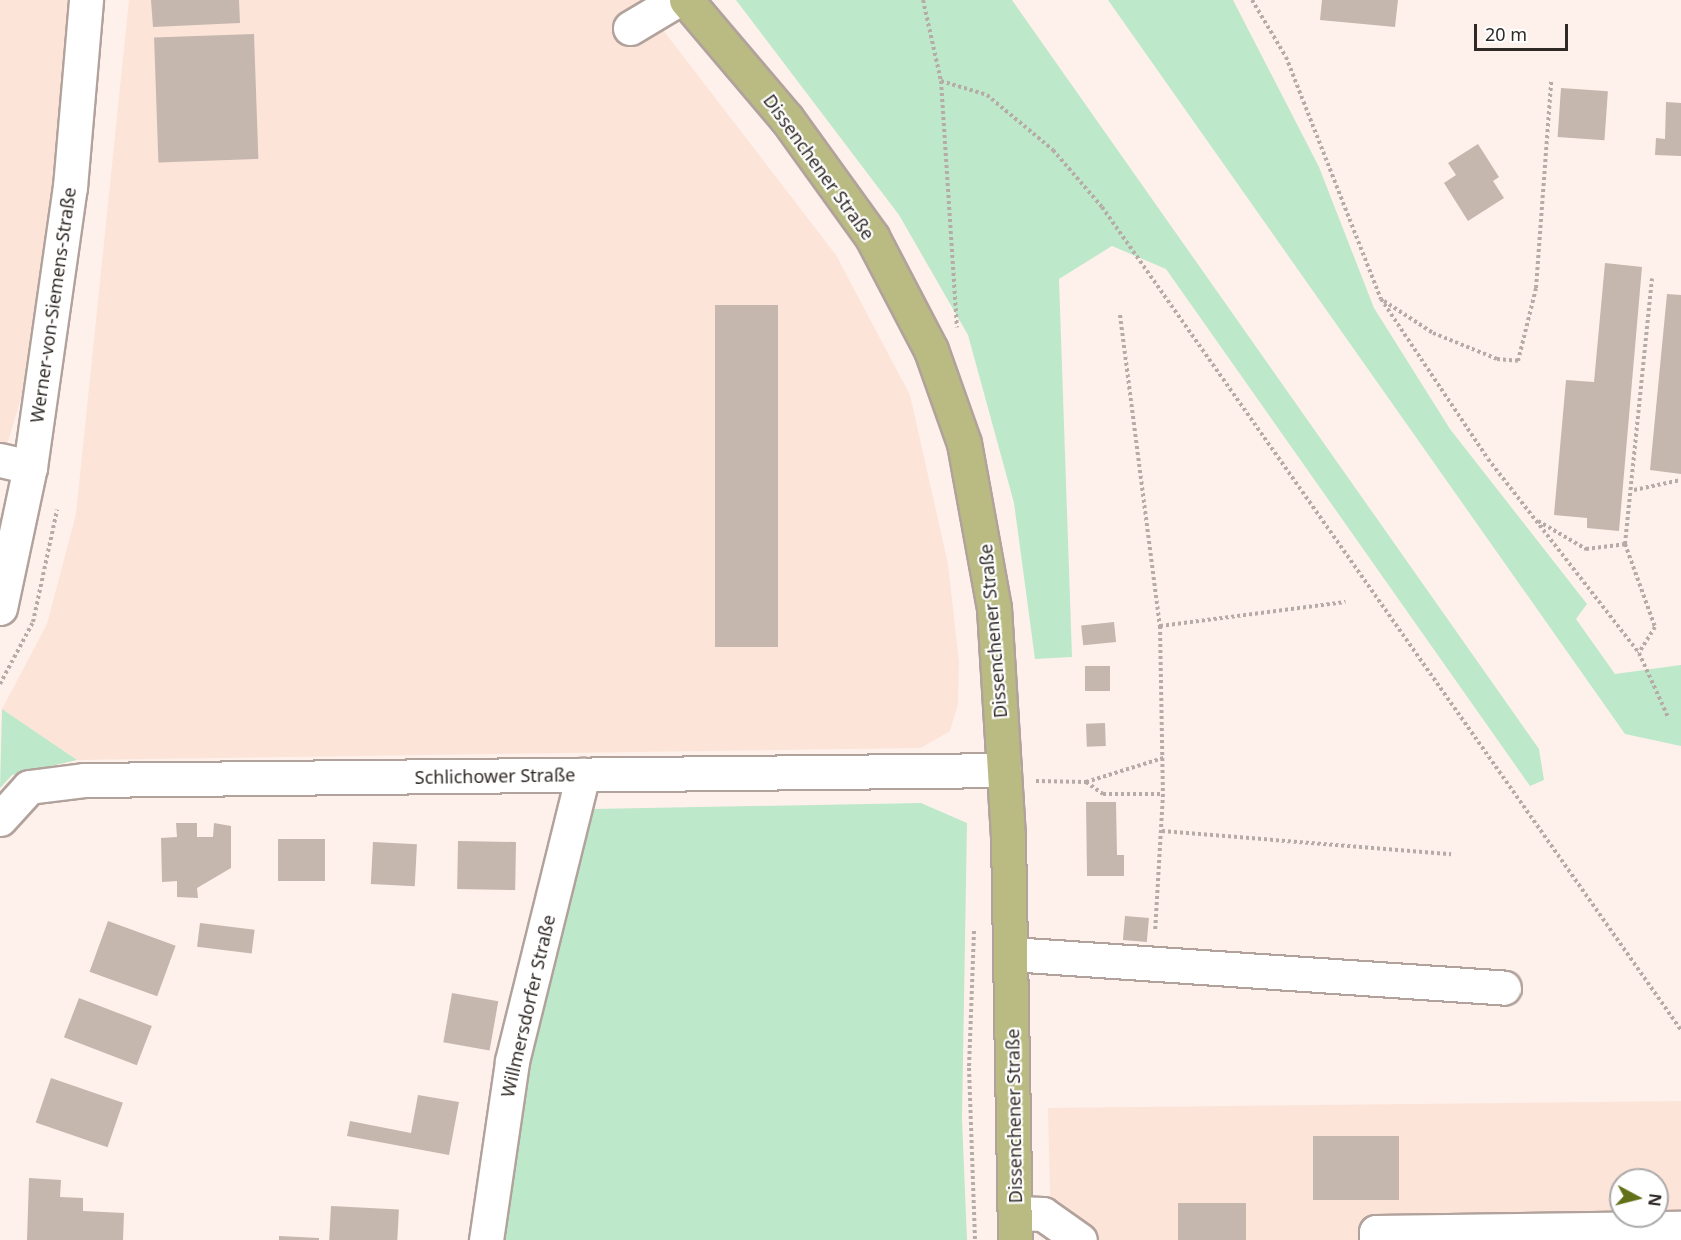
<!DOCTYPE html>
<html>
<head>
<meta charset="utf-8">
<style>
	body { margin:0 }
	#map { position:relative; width:1681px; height:1240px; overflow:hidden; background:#fef1eb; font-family:"Noto Sans",sans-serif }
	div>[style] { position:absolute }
	.built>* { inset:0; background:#fce4d9 }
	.green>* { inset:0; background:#bee8ca }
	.building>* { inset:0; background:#c5b7ae; transform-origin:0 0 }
	.path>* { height:4px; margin-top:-2px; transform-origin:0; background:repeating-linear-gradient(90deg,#b6aca7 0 3px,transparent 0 6px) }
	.roads { filter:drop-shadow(2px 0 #b2a29c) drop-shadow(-2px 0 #b2a29c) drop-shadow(0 2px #b2a29c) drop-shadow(0 -2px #b2a29c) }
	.minor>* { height:33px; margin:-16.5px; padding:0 16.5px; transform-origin:16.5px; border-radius:16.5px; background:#fff }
	.major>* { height:33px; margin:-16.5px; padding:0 16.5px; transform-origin:16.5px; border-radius:16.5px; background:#b9bb83 }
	span { translate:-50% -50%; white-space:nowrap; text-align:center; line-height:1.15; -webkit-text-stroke:4.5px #fff; paint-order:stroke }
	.street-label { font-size:18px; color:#302a27 }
	.north { position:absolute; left:1609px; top:1168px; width:60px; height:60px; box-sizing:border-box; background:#fff; border:2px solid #acaaa9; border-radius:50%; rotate:97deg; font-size:16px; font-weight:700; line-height:24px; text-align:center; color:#302a27 }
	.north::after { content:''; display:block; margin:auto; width:21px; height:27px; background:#63701a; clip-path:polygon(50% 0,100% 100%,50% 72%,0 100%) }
	.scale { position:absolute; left:1474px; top:24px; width:94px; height:27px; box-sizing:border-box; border:3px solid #302a27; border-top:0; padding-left:8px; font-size:18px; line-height:21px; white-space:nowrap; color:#302a27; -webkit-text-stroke:4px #fff; paint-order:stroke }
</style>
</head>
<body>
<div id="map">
	<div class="built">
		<div style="clip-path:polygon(0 0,71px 0,56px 176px,26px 382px,0 468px)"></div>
		<div style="clip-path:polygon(129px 0,640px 0,836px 255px,910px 395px,948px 564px,959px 662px,958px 704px,950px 731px,921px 748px,77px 760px,2px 709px,47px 624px,76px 514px)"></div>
		<div style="clip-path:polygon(evenodd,1681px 1101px,1681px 1240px,1051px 1240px,1048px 1108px,1681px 1101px,1621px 1180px,1657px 1180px,1657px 1216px,1621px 1216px,1621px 1180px)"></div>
	</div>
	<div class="green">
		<div style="clip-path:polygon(736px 0,1012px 0,1539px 749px,1544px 780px,1530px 786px,1166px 269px,1112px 246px,1059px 279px,1072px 657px,1035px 659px,1014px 503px,968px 335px,899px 215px)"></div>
		<div style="clip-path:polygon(1108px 0,1233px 0,1319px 167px,1374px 308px,1450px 429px,1587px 604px,1576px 619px,1615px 674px,1681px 665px,1681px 746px,1625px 734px)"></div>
		<div style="clip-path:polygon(2px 709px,77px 760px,12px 775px,0 788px)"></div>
		<div style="clip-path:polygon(921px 803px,967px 823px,962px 1119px,967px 1240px,502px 1240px,525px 1067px,593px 809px)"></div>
	</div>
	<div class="building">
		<div style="clip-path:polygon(151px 0,239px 0,240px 23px,153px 27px)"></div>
		<div style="clip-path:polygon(1322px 0,1398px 0,1395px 27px,1320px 20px)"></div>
		<div style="left:254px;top:34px;width:125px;height:100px;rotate:88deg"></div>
		<div style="left:1561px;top:88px;width:47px;height:49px;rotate:4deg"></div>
		<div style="clip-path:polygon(1666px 102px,1681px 103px,1681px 156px,1655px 155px,1656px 138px,1665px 139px)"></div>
		<div style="clip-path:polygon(1478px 144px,1499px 177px,1493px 181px,1504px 198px,1468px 221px,1444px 183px,1456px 175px,1448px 163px)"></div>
		<div style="clip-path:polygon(1605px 263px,1642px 267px,1619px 531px,1587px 528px,1587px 518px,1554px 515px,1566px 380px,1594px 382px)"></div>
		<div style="clip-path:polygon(1667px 294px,1681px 295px,1681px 474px,1650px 470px)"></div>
		<div style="left:778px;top:305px;width:342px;height:63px;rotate:90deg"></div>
		<div style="left:1114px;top:622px;width:20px;height:33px;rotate:84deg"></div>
		<div style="left:1085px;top:666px;width:25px;height:25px"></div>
		<div style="left:1105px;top:723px;width:23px;height:19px;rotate:88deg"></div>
		<div style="clip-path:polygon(1086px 802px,1116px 802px,1117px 855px,1124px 855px,1124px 876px,1087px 876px)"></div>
		<div style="clip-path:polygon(176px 823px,197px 823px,197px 837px,213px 837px,214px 823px,231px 826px,231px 868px,197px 888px,198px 898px,177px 897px,177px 881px,162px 882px,161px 838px,177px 837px)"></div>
		<div style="left:278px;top:839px;width:47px;height:42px"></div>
		<div style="left:458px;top:841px;width:58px;height:48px;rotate:1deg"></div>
		<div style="left:373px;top:842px;width:44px;height:42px;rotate:3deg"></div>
		<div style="left:1125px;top:916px;width:24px;height:24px;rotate:5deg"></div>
		<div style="left:108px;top:921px;width:72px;height:54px;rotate:20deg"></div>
		<div style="left:200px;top:923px;width:55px;height:24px;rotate:7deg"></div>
		<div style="left:452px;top:993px;width:47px;height:50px;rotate:10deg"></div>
		<div style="left:79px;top:998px;width:78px;height:42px;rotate:21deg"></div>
		<div style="left:51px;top:1078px;width:76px;height:47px;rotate:19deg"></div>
		<div style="clip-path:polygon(418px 1095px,459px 1102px,449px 1155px,347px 1136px,350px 1121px,411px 1133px)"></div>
		<div style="left:1313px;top:1136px;width:86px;height:64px"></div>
		<div style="clip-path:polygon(29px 1178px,61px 1180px,60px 1197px,83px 1198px,83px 1211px,124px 1213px,123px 1240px,27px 1240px)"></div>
		<div style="left:1246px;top:1203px;width:37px;height:68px;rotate:90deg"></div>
		<div style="left:331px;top:1206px;width:68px;height:34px;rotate:3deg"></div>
		<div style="clip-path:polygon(279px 1236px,319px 1238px,319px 1240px,279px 1240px)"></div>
	</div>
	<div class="path">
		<div style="left:923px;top:0;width:83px;rotate:77.5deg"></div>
		<div style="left:941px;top:81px;width:247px;rotate:86.3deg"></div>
		<div style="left:1252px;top:0;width:66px;rotate:59.2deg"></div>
		<div style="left:1286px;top:57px;width:260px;rotate:68.6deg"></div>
		<div style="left:1381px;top:299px;width:192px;rotate:56.2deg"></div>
		<div style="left:1488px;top:459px;width:246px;rotate:52.1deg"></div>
		<div style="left:1639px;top:653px;width:72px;rotate:65.6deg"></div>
		<div style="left:941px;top:81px;width:48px;rotate:16.9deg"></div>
		<div style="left:987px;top:95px;width:86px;rotate:39.8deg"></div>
		<div style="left:1053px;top:150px;width:75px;rotate:49.3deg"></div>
		<div style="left:1102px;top:207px;width:1006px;rotate:54.87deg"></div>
		<div style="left:1384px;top:301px;width:59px;rotate:33.1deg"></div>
		<div style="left:1433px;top:333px;width:69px;rotate:22.1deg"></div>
		<div style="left:1497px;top:359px;width:21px;rotate:5deg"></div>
		<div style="left:1518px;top:361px;width:75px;rotate:-76.1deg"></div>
		<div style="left:1536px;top:288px;width:207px;rotate:-85.8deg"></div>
		<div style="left:1120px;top:315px;width:314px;rotate:82.7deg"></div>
		<div style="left:1160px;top:626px;width:168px;rotate:89deg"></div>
		<div style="left:1163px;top:794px;width:138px;rotate:93.3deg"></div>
		<div style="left:1634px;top:490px;width:48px;rotate:-12deg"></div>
		<div style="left:1538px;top:521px;width:56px;rotate:30.3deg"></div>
		<div style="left:1586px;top:549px;width:39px;rotate:-7deg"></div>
		<div style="left:1625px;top:544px;width:267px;rotate:-84.2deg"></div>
		<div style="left:1625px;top:544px;width:88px;rotate:70.1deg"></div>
		<div style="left:1655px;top:627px;width:31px;rotate:122deg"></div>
		<div style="left:1160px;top:626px;width:187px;rotate:-7.4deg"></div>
		<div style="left:0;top:684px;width:70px;rotate:-62deg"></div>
		<div style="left:33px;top:622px;width:115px;rotate:-77.9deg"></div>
		<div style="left:1036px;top:781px;width:50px;rotate:1.1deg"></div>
		<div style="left:1086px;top:782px;width:81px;rotate:-17.3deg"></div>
		<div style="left:1086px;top:782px;width:21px;rotate:35deg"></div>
		<div style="left:1103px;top:794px;width:60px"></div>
		<div style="left:1162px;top:831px;width:290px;rotate:4.6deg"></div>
		<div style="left:974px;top:931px;width:137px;rotate:92.1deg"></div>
		<div style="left:969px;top:1068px;width:172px;rotate:88deg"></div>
	</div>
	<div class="roads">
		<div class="minor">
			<div style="left:630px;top:28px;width:55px;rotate:-30.8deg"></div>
			<div style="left:0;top:460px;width:31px;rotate:13deg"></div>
			<div style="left:0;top:608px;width:144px;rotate:-78deg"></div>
			<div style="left:30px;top:467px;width:283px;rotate:-81.9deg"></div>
			<div style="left:70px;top:187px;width:188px;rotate:-85.1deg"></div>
			<div style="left:0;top:819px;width:43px;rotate:-47.8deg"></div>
			<div style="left:29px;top:787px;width:55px;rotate:-7.3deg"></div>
			<div style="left:84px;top:780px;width:920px;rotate:-0.62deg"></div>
			<div style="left:1011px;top:954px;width:494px;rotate:3.9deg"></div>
			<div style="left:1015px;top:1213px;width:28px;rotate:2deg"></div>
			<div style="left:1043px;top:1214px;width:45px;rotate:35.1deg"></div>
			<div style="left:486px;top:1240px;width:181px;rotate:-81.7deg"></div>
			<div style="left:512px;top:1061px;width:295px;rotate:-76.1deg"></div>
			<div style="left:1376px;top:1240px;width:8px;rotate:-90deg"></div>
			<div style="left:1376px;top:1232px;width:305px;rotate:-0.8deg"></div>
		</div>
		<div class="major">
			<div style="left:686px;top:0;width:156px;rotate:49.7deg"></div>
			<div style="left:787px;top:119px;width:145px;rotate:54.2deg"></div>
			<div style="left:872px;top:237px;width:127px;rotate:62.4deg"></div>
			<div style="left:931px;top:350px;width:99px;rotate:70.5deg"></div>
			<div style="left:964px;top:443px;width:168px;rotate:79.7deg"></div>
			<div style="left:994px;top:608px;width:228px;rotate:86.5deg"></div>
			<div style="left:1008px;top:836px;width:404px;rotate:89deg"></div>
		</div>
	</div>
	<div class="street-label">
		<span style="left:819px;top:167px;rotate:54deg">Dissenchener Straße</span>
		<span style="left:53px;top:305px;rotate:-82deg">Werner-von-Siemens-Straße</span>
		<span style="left:993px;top:631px;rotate:-95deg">Dissenchener Straße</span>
		<span style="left:495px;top:776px;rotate:-1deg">Schlichower Straße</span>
		<span style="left:528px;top:1006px;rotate:-77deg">Willmersdorfer Straße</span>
		<span style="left:1014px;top:1116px;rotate:-91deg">Dissenchener Straße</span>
	</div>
	<div class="north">N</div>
	<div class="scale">20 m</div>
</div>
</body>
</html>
